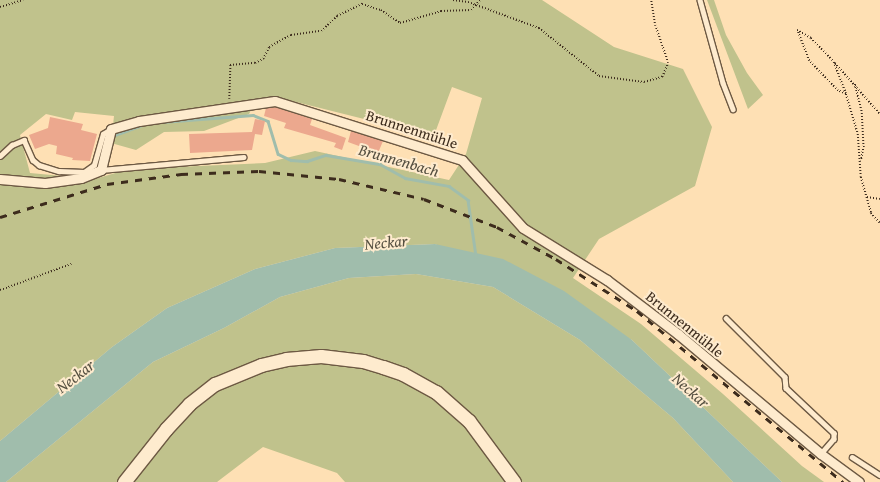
<!DOCTYPE html>
<html>
<head>
<meta charset="utf-8">
<style>
	body { margin:0 }
	#map { position:relative; width:880px; height:482px; overflow:hidden; background:#fee0b4; font-family:"Gentium Book Plus",serif }
	div>[style] { position:absolute }
	.green>* { inset:0; background:#c0c28c }
	.water>* { inset:0; background:#a0bdac }
	.stream>* { height:2.5px; margin:-1.25px; padding:0 1.25px; transform-origin:1.25px; border-radius:1.25px; background:#a0bdac }
	.building>* { inset:0; background:#eca88e }
	.path>* { height:1.5px; margin-top:-0.75px; transform-origin:0; background:repeating-linear-gradient(90deg,#3d2c1d 0 1px,transparent 0 3px) }
	.roads { filter:drop-shadow(1px 0 #6d5943) drop-shadow(-1px 0 #6d5943) drop-shadow(0 1px #6d5943) drop-shadow(0 -1px #6d5943) }
	.service>* { height:4.5px; margin:-2.25px; padding:0 2.25px; transform-origin:2.25px; border-radius:2.25px; background:#feebce }
	.minor>* { height:9px; margin:-4.5px; padding:0 4.5px; transform-origin:4.5px; border-radius:4.5px; background:#feebce }
	.secondary>* { height:13px; margin:-6.5px; padding:0 6.5px; transform-origin:6.5px; border-radius:6.5px; background:#feebce }
	.rail>* { height:2.5px; margin-top:-1.25px; transform-origin:0; background:repeating-linear-gradient(90deg,#3d2c1d 0 7px,transparent 0 14px) }
	span { translate:-50% -50%; white-space:nowrap; text-align:center; line-height:1.15; -webkit-text-stroke:4px #feebce; paint-order:stroke }
	.street-label { font-size:15px; color:#3d2c1d }
	.water-label { font-size:16px; color:#565041; font-style:italic }
</style>
</head>
<body>
<div id="map">
	<div class="green">
		<div style="clip-path:polygon(evenodd,0 0,542px 0,614px 47px,683px 69px,712px 127px,695px 186px,599px 239px,573px 278px,641px 324px,723px 394px,802px 466px,824px 482px,782px 482px,632px 340px,435px 244px,335px 248px,255px 269px,167px 308px,112px 347px,0 441px,0 0,452px 87px,482px 98px,466px 154px,449px 180px,315px 151px,265px 163px,129px 169px,95px 179px,30px 173px,20px 135px,46px 114px,72px 120px,75px 112px,114px 116px,111px 143px,136px 150px,164px 132px,204px 131px,249px 114px,252px 108px,288px 100px,380px 123px,432px 141px,452px 87px)"></div>
		<div style="clip-path:polygon(707px 0,714px 0,726px 35px,747px 73px,763px 95px,748px 109px)"></div>
		<div style="clip-path:polygon(416px 274px,493px 287px,580px 340px,673px 418px,733px 482px,345px 482px,337px 473px,263px 447px,217px 482px,6px 482px,153px 362px,224px 328px,280px 297px,349px 278px)"></div>
	</div>
	<div class="water">
		<div style="clip-path:polygon(435px 244px,503px 259px,564px 291px,632px 340px,782px 482px,733px 482px,673px 418px,580px 340px,493px 287px,416px 274px,349px 278px,280px 297px,224px 328px,153px 362px,6px 482px,0 482px,0 441px,112px 347px,167px 308px,255px 269px,335px 248px)"></div>
	</div>
	<div class="stream">
		<div style="left:162px;top:122px;width:91px;rotate:-4.4deg"></div>
		<div style="left:253px;top:115px;width:16px;rotate:22deg"></div>
		<div style="left:268px;top:121px;width:34px;rotate:73deg"></div>
		<div style="left:278px;top:154px;width:14px;rotate:25deg"></div>
		<div style="left:291px;top:160px;width:16px;rotate:4deg"></div>
		<div style="left:307px;top:161px;width:20px;rotate:-18deg"></div>
		<div style="left:326px;top:155px;width:55px;rotate:9.5deg"></div>
		<div style="left:380px;top:164px;width:29px;rotate:29deg"></div>
		<div style="left:405px;top:178px;width:45px;rotate:10.3deg"></div>
		<div style="left:449px;top:186px;width:24px;rotate:36deg"></div>
		<div style="left:468px;top:200px;width:57px;rotate:81.9deg"></div>
		<div style="left:112px;top:136px;width:35px;rotate:-20deg"></div>
	</div>
	<div class="building">
		<div style="clip-path:polygon(275px 107px,312px 119px,310px 125px,346px 138px,342px 150px,334px 147px,336px 143px,284px 128px,286px 123px,264px 116px,266px 108px)"></div>
		<div style="clip-path:polygon(50px 117px,83px 124px,81px 130px,97px 134px,90px 161px,72px 160px,73px 158px,56px 154px,57px 146px,49px 144px,35px 149px,29px 135px,48px 128px)"></div>
		<div style="clip-path:polygon(255px 119px,265px 121px,262px 135px,255px 134px,252px 150px,190px 153px,189px 134px,252px 132px)"></div>
		<div style="clip-path:polygon(351px 131px,383px 141px,378px 153px,348px 142px)"></div>
	</div>
	<div class="path">
		<div style="left:453px;top:0;width:15px;rotate:8deg"></div>
		<div style="left:468px;top:2px;width:76px;rotate:20.1deg"></div>
		<div style="left:539px;top:28px;width:77px;rotate:38.7deg"></div>
		<div style="left:599px;top:76px;width:45px;rotate:7.6deg"></div>
		<div style="left:644px;top:82px;width:19px;rotate:-16deg"></div>
		<div style="left:662px;top:77px;width:15px;rotate:-67deg"></div>
		<div style="left:668px;top:63px;width:39px;rotate:-109deg"></div>
		<div style="left:655px;top:26px;width:26px;rotate:-99deg"></div>
		<div style="left:0;top:7px;width:24px;rotate:-17deg"></div>
		<div style="left:835px;top:63px;width:68px;rotate:48.6deg"></div>
		<div style="left:855px;top:84px;width:30px;rotate:76deg"></div>
		<div style="left:862px;top:113px;width:33px;rotate:87deg"></div>
		<div style="left:864px;top:146px;width:15px;rotate:101deg"></div>
		<div style="left:846px;top:94px;width:9px;rotate:-159deg"></div>
		<div style="left:838px;top:91px;width:42px;rotate:-134deg"></div>
		<div style="left:809px;top:61px;width:33px;rotate:-111deg"></div>
		<div style="left:797px;top:30px;width:16px;rotate:30deg"></div>
		<div style="left:811px;top:38px;width:33px;rotate:46deg"></div>
		<div style="left:834px;top:62px;width:34px;rotate:69deg"></div>
		<div style="left:846px;top:94px;width:42px;rotate:73.3deg"></div>
		<div style="left:858px;top:134px;width:43px;rotate:86deg"></div>
		<div style="left:861px;top:177px;width:37px;rotate:74deg"></div>
		<div style="left:871px;top:213px;width:13px;rotate:48deg"></div>
		<div style="left:229px;top:99px;width:34px;rotate:-88deg"></div>
		<div style="left:230px;top:65px;width:25px;rotate:-5deg"></div>
		<div style="left:255px;top:63px;width:9px;rotate:-27deg"></div>
		<div style="left:263px;top:59px;width:13px;rotate:-63deg"></div>
		<div style="left:269px;top:47px;width:25px;rotate:-29deg"></div>
		<div style="left:291px;top:35px;width:30px;rotate:-8deg"></div>
		<div style="left:321px;top:31px;width:22px;rotate:-43deg"></div>
		<div style="left:337px;top:16px;width:28px;rotate:-26deg"></div>
		<div style="left:362px;top:4px;width:20px;rotate:18deg"></div>
		<div style="left:381px;top:10px;width:23px;rotate:34deg"></div>
		<div style="left:400px;top:23px;width:43px;rotate:-16.3deg"></div>
		<div style="left:441px;top:11px;width:30px;rotate:-2deg"></div>
		<div style="left:471px;top:10px;width:13px;rotate:-48deg"></div>
		<div style="left:867px;top:197px;width:13px;rotate:9deg"></div>
		<div style="left:0;top:290px;width:76px;rotate:-20.1deg"></div>
	</div>
	<div class="roads">
		<div class="service">
			<div style="left:700px;top:0;width:86px;rotate:74.5deg"></div>
			<div style="left:723px;top:83px;width:28px;rotate:69deg"></div>
			<div style="left:0;top:156px;width:16px;rotate:-43deg"></div>
			<div style="left:12px;top:145px;width:13px;rotate:-23deg"></div>
			<div style="left:24px;top:140px;width:22px;rotate:66deg"></div>
			<div style="left:33px;top:160px;width:8px;rotate:40deg"></div>
			<div style="left:39px;top:165px;width:21px;rotate:17deg"></div>
			<div style="left:59px;top:171px;width:25px;rotate:2deg"></div>
			<div style="left:84px;top:172px;width:12px;rotate:-35deg"></div>
			<div style="left:94px;top:165px;width:32px;rotate:-74deg"></div>
			<div style="left:103px;top:134px;width:9px;rotate:-32deg"></div>
			<div style="left:101px;top:170px;width:143px;rotate:-5.2deg"></div>
			<div style="left:726px;top:318px;width:83px;rotate:45deg"></div>
			<div style="left:785px;top:377px;width:11px;rotate:85deg"></div>
			<div style="left:786px;top:388px;width:66px;rotate:43.2deg"></div>
			<div style="left:834px;top:433px;width:6px;rotate:90deg"></div>
			<div style="left:834px;top:439px;width:20px;rotate:131deg"></div>
			<div style="left:852px;top:457px;width:33px;rotate:33deg"></div>
		</div>
		<div class="minor">
			<div style="left:0;top:179px;width:45px;rotate:5.1deg"></div>
			<div style="left:45px;top:183px;width:36px;rotate:-8deg"></div>
			<div style="left:81px;top:178px;width:22px;rotate:-22deg"></div>
			<div style="left:101px;top:170px;width:42px;rotate:-76.3deg"></div>
			<div style="left:111px;top:129px;width:29px;rotate:-16deg"></div>
			<div style="left:139px;top:121px;width:137px;rotate:-8.4deg"></div>
			<div style="left:275px;top:101px;width:196px;rotate:17.5deg"></div>
			<div style="left:462px;top:160px;width:91px;rotate:48.1deg"></div>
			<div style="left:523px;top:228px;width:99px;rotate:31.8deg"></div>
			<div style="left:607px;top:280px;width:89px;rotate:37.3deg"></div>
			<div style="left:678px;top:334px;width:187px;rotate:40deg"></div>
			<div style="left:821px;top:454px;width:47px;rotate:36.4deg"></div>
		</div>
		<div class="secondary">
			<div style="left:124px;top:482px;width:68px;rotate:-51.6deg"></div>
			<div style="left:166px;top:429px;width:34px;rotate:-47deg"></div>
			<div style="left:189px;top:404px;width:33px;rotate:-38deg"></div>
			<div style="left:215px;top:384px;width:50px;rotate:-22.4deg"></div>
			<div style="left:261px;top:365px;width:26px;rotate:-13deg"></div>
			<div style="left:286px;top:359px;width:35px;rotate:-5deg"></div>
			<div style="left:321px;top:356px;width:42px;rotate:6.8deg"></div>
			<div style="left:363px;top:361px;width:21px;rotate:17deg"></div>
			<div style="left:383px;top:367px;width:21px;rotate:19deg"></div>
			<div style="left:403px;top:374px;width:38px;rotate:29deg"></div>
			<div style="left:436px;top:392px;width:44px;rotate:41.3deg"></div>
			<div style="left:469px;top:421px;width:76px;rotate:53.6deg"></div>
		</div>
	</div>
	<div class="rail">
		<div style="left:0;top:217px;width:112px;rotate:-17.1deg"></div>
		<div style="left:107px;top:184px;width:75px;rotate:-7.7deg"></div>
		<div style="left:181px;top:174px;width:78px;rotate:-2.2deg"></div>
		<div style="left:259px;top:171px;width:80px;rotate:5.7deg"></div>
		<div style="left:339px;top:179px;width:87px;rotate:13.2deg"></div>
		<div style="left:424px;top:199px;width:78px;rotate:21deg"></div>
		<div style="left:497px;top:227px;width:67px;rotate:28.5deg"></div>
		<div style="left:556px;top:259px;width:96px;rotate:32.7deg"></div>
		<div style="left:637px;top:311px;width:268px;rotate:39.7deg"></div>
	</div>
	<div class="street-label">
		<span style="left:412px;top:129px;rotate:18deg">Brunnenmühle</span>
		<span style="left:685px;top:324px;rotate:39deg">Brunnenmühle</span>
	</div>
	<div class="water-label">
		<span style="left:399px;top:160px;rotate:16deg">Brunnenbach</span>
		<span style="left:386px;top:242px;rotate:-5deg">Neckar</span>
		<span style="left:75px;top:376px;rotate:-38deg">Neckar</span>
		<span style="left:691px;top:390px;rotate:42deg">Neckar</span>
	</div>
</div>
</body>
</html>
